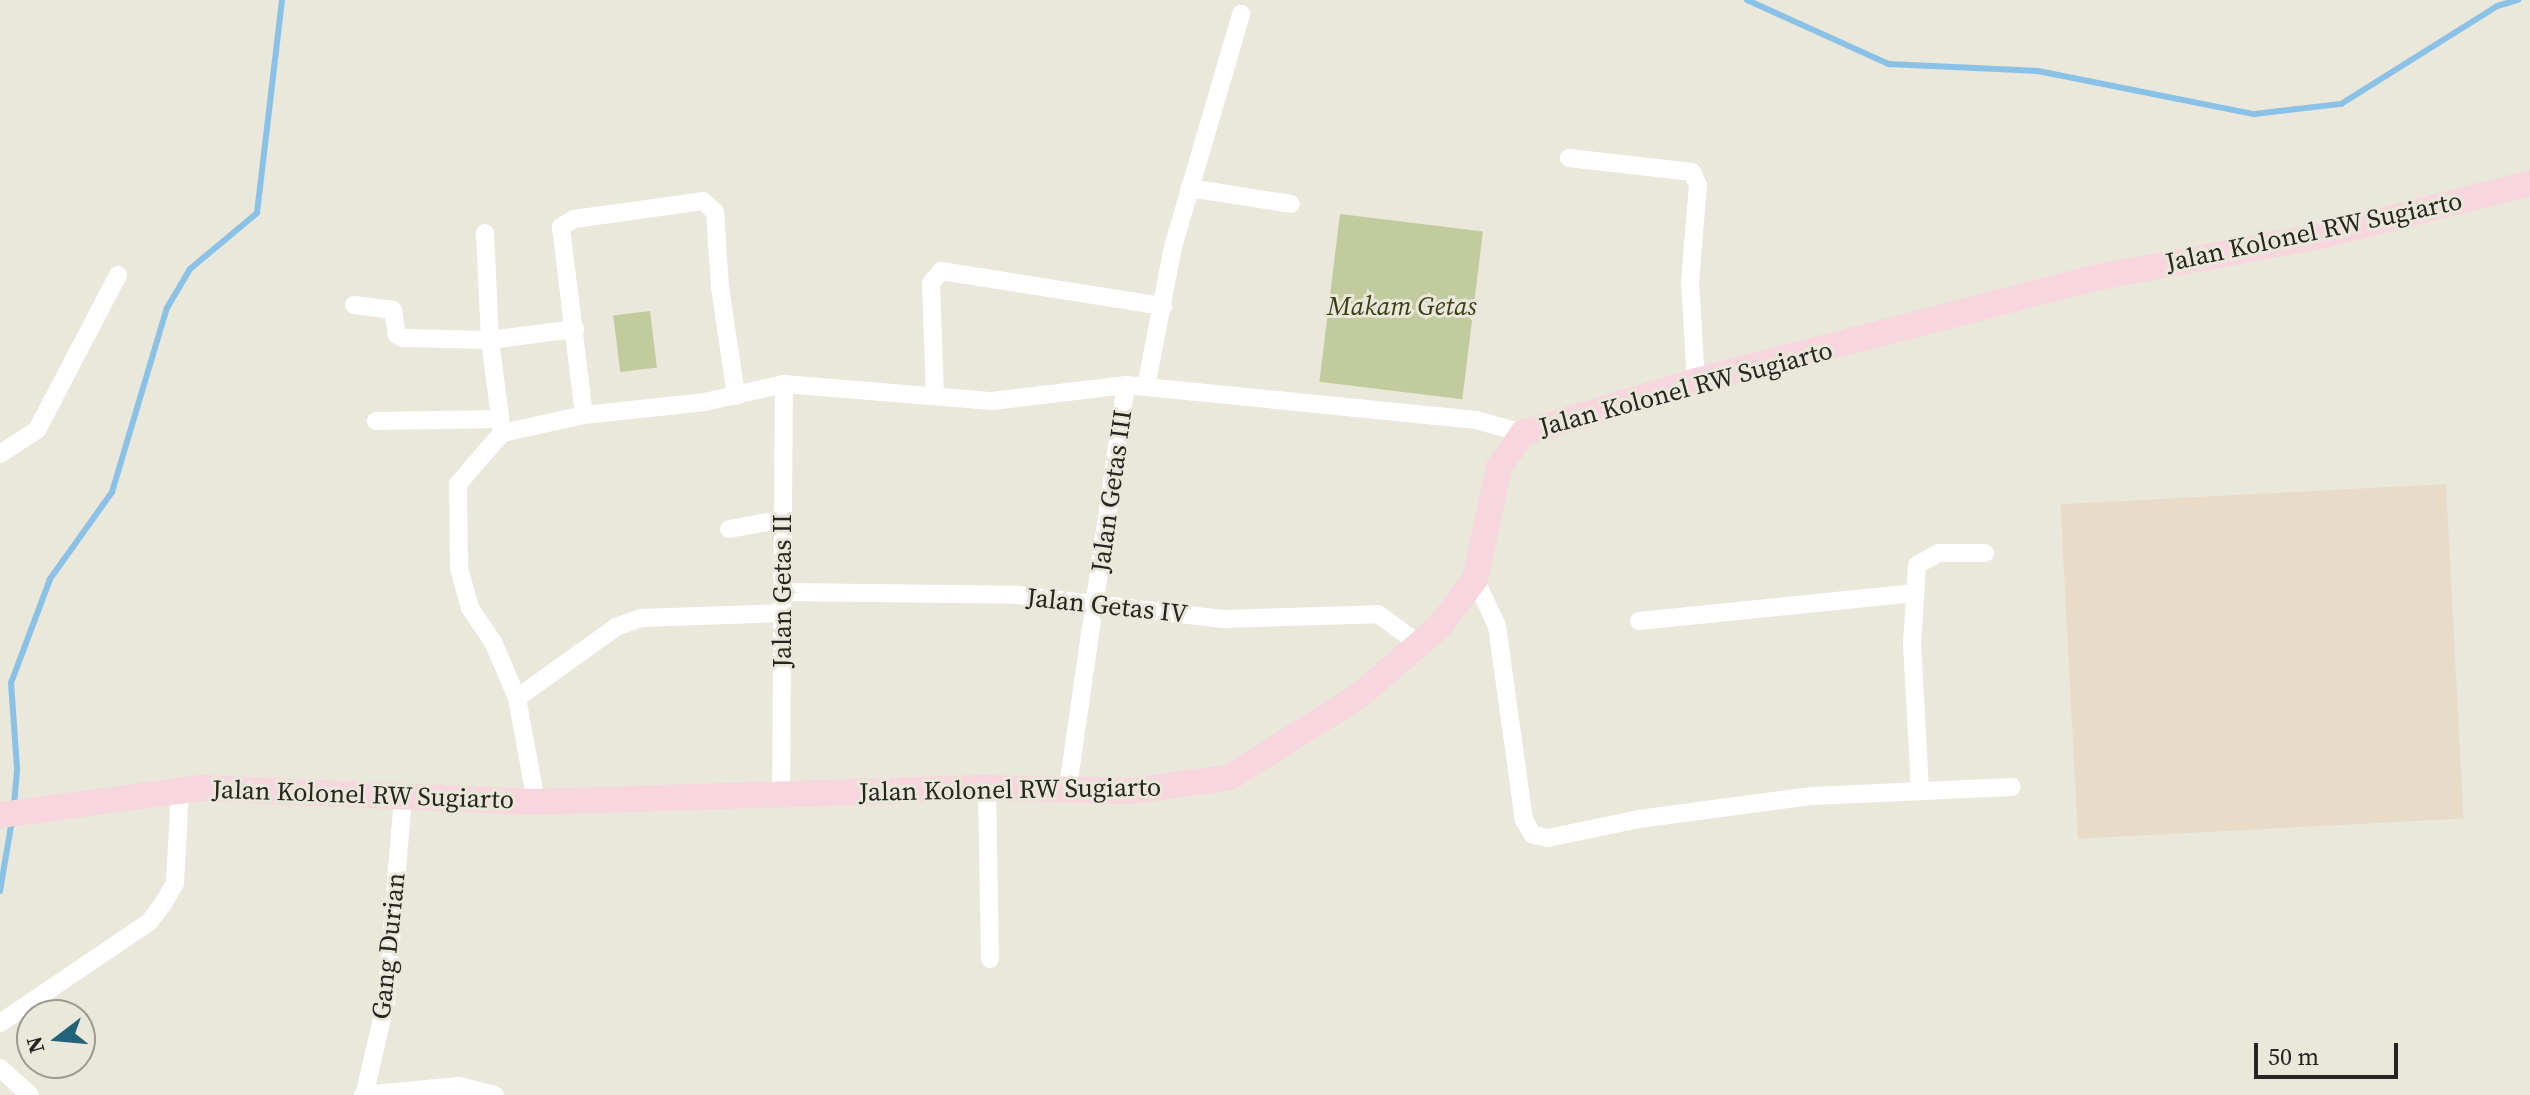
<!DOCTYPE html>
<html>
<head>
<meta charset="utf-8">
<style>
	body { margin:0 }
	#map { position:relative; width:2530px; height:1095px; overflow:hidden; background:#eae7db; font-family:"Source Serif 4",serif }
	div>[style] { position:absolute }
	.education>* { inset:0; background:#e8dcc8; transform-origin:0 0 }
	.green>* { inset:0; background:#c2cb9d; transform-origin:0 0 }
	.stream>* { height:6px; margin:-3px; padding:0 3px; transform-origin:3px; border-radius:3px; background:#8ac1e7 }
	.minor>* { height:18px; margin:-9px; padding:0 9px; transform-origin:9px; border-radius:9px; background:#fff }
	.secondary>* { height:26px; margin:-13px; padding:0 13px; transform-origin:13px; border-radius:13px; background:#f8d6dd }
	span { translate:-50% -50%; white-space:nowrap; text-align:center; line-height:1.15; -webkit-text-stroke:6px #eae7db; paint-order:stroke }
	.street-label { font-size:26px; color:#272521 }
	.park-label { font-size:26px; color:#383e12; font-style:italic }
	.north { position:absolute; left:16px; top:999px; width:80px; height:80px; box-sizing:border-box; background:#eae7db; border:2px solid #9c9991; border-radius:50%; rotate:254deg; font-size:22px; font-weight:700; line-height:32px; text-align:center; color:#272521 }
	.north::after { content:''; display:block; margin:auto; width:28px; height:36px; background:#246279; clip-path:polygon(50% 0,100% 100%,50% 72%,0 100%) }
	.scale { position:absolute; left:2254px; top:1043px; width:144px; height:36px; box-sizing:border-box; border:4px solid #272521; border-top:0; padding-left:10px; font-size:24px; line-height:28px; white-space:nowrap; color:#272521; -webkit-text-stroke:6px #eae7db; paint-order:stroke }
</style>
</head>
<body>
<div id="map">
	<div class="education">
		<div style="left:2446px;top:484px;width:335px;height:386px;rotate:87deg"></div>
	</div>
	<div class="green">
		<div style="left:1340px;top:214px;width:144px;height:169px;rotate:7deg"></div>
		<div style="left:650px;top:311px;width:57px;height:37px;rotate:83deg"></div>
	</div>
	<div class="stream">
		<div style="left:1747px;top:0;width:156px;rotate:24.3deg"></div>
		<div style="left:1889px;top:64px;width:149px;rotate:2.7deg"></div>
		<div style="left:2038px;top:71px;width:220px;rotate:11.3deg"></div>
		<div style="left:2254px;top:114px;width:88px;rotate:-6.6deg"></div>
		<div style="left:2341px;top:104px;width:184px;rotate:-32.1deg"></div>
		<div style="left:2497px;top:6px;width:22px;rotate:-16deg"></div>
		<div style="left:14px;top:805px;width:37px;rotate:-85deg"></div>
		<div style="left:17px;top:768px;width:85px;rotate:-94deg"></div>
		<div style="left:11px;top:683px;width:111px;rotate:-69.4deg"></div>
		<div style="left:50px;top:579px;width:107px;rotate:-54.5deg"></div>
		<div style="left:112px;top:492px;width:192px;rotate:-73.4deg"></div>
		<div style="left:167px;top:308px;width:45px;rotate:-59.5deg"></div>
		<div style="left:190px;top:269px;width:87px;rotate:-39.9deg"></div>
		<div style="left:257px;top:213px;width:214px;rotate:-83.3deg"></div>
		<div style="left:0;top:891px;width:72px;rotate:-80.4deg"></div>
	</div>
	<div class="minor">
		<div style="left:1569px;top:158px;width:124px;rotate:6.5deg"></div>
		<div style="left:1692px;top:172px;width:14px;rotate:65deg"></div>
		<div style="left:1698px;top:185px;width:97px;rotate:94.7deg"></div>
		<div style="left:1690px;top:282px;width:99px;rotate:86.5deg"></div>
		<div style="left:1189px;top:188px;width:103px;rotate:8.9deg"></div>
		<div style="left:485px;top:233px;width:107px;rotate:87.3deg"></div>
		<div style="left:490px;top:340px;width:94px;rotate:82.6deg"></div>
		<div style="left:354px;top:305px;width:39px;rotate:7deg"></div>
		<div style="left:393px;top:310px;width:25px;rotate:81deg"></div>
		<div style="left:397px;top:335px;width:7px;rotate:27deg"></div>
		<div style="left:403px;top:338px;width:87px;rotate:1.3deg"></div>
		<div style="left:490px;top:340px;width:86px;rotate:-7.4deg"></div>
		<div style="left:1146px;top:387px;width:143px;rotate:-79.1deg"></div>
		<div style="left:1173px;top:247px;width:243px;rotate:-73.7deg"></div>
		<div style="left:935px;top:396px;width:113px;rotate:-92deg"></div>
		<div style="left:931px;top:283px;width:16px;rotate:-50deg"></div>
		<div style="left:941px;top:271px;width:225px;rotate:9deg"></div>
		<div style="left:584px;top:415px;width:189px;rotate:-97deg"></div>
		<div style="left:561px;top:227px;width:15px;rotate:-32deg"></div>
		<div style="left:574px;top:219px;width:130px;rotate:-7.9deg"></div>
		<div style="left:703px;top:201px;width:16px;rotate:43deg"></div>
		<div style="left:715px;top:212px;width:75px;rotate:86.2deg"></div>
		<div style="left:720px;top:287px;width:110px;rotate:81.6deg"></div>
		<div style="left:376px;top:421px;width:123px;rotate:-0.9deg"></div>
		<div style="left:502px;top:433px;width:84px;rotate:-12.4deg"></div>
		<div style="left:584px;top:415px;width:122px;rotate:-6.1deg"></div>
		<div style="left:705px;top:402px;width:81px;rotate:-12.8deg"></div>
		<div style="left:784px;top:384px;width:209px;rotate:4.7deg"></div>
		<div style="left:992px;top:401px;width:135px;rotate:-6.8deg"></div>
		<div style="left:1126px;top:385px;width:352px;rotate:5.7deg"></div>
		<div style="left:1476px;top:420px;width:49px;rotate:15.5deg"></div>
		<div style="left:502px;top:433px;width:67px;rotate:130.8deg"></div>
		<div style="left:458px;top:484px;width:84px;rotate:89.3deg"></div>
		<div style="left:459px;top:568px;width:41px;rotate:74.6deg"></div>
		<div style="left:470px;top:608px;width:41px;rotate:55.9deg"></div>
		<div style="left:493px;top:642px;width:61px;rotate:66.8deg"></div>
		<div style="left:517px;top:698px;width:106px;rotate:79.6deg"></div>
		<div style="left:0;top:454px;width:44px;rotate:-33deg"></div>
		<div style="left:37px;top:430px;width:175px;rotate:-62.4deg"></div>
		<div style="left:729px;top:529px;width:56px;rotate:-10.3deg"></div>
		<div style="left:1475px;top:579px;width:52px;rotate:64.9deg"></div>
		<div style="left:1497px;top:626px;width:196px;rotate:82.1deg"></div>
		<div style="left:1524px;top:820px;width:17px;rotate:59deg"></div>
		<div style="left:1533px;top:835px;width:15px;rotate:11deg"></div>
		<div style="left:1548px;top:838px;width:93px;rotate:-11.8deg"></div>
		<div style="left:1639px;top:819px;width:175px;rotate:-7.6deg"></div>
		<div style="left:1812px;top:796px;width:200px;rotate:-2.6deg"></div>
		<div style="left:783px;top:592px;width:235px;rotate:0.7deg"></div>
		<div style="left:1018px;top:595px;width:206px;rotate:6.7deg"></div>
		<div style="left:1223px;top:619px;width:155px;rotate:-1.8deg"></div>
		<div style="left:1378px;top:614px;width:52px;rotate:36.4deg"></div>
		<div style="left:1639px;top:621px;width:275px;rotate:-5.8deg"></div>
		<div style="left:517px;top:698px;width:122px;rotate:-35.6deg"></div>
		<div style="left:616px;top:627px;width:27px;rotate:-20deg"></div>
		<div style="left:641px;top:618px;width:141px;rotate:-2deg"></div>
		<div style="left:1068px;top:787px;width:406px;rotate:-81.8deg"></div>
		<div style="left:987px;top:788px;width:171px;rotate:89deg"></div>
		<div style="left:1920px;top:790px;width:146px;rotate:-93.1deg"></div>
		<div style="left:1912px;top:644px;width:79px;rotate:-86.4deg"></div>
		<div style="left:1917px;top:565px;width:25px;rotate:-29deg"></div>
		<div style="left:1939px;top:553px;width:46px"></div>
		<div style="left:781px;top:797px;width:413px;rotate:-89.6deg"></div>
		<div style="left:0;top:1023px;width:180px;rotate:-34.1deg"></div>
		<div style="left:149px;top:922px;width:23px;rotate:-52deg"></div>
		<div style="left:163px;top:904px;width:24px;rotate:-60deg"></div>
		<div style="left:175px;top:883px;width:93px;rotate:-86.9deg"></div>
		<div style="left:0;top:1068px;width:40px;rotate:42deg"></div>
		<div style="left:365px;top:1092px;width:93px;rotate:-77deg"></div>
		<div style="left:386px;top:1001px;width:204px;rotate:-85.2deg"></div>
		<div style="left:363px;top:1095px;width:96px;rotate:-5.4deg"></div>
		<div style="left:459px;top:1086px;width:37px;rotate:14deg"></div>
	</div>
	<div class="secondary">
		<div style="left:0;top:815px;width:203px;rotate:-7.7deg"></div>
		<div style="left:201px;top:788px;width:335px;rotate:2.4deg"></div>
		<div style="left:536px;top:802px;width:451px;rotate:-1.8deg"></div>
		<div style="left:987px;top:788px;width:146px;rotate:1.2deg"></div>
		<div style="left:1133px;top:791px;width:98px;rotate:-8.2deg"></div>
		<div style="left:1230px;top:777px;width:154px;rotate:-32.2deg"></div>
		<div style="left:1360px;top:695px;width:106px;rotate:-40.8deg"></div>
		<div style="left:1440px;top:626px;width:59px;rotate:-53.3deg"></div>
		<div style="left:1475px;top:579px;width:115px;rotate:-77.9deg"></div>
		<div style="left:1499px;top:467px;width:42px;rotate:-54.8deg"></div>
		<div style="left:1523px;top:433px;width:181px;rotate:-16.7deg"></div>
		<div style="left:1696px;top:381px;width:416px;rotate:-14.5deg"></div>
		<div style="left:2099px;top:277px;width:230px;rotate:-10.5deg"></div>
		<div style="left:2325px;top:235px;width:211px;rotate:-14.2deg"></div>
	</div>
	<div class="street-label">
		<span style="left:2314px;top:232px;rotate:-12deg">Jalan Kolonel RW Sugiarto</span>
		<span style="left:1686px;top:389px;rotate:-15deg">Jalan Kolonel RW Sugiarto</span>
		<span style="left:1112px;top:491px;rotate:-82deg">Jalan Getas III</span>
		<span style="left:783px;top:591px;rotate:-90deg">Jalan Getas II</span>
		<span style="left:1107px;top:606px;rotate:6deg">Jalan Getas IV</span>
		<span style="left:1010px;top:790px;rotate:-1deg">Jalan Kolonel RW Sugiarto</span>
		<span style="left:363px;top:795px;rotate:2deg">Jalan Kolonel RW Sugiarto</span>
		<span style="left:389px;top:946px;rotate:-84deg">Gang Durian</span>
	</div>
	<div class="park-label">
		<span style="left:1402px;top:307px">Makam Getas</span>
	</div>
	<div class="north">N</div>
	<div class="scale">50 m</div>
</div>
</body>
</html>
